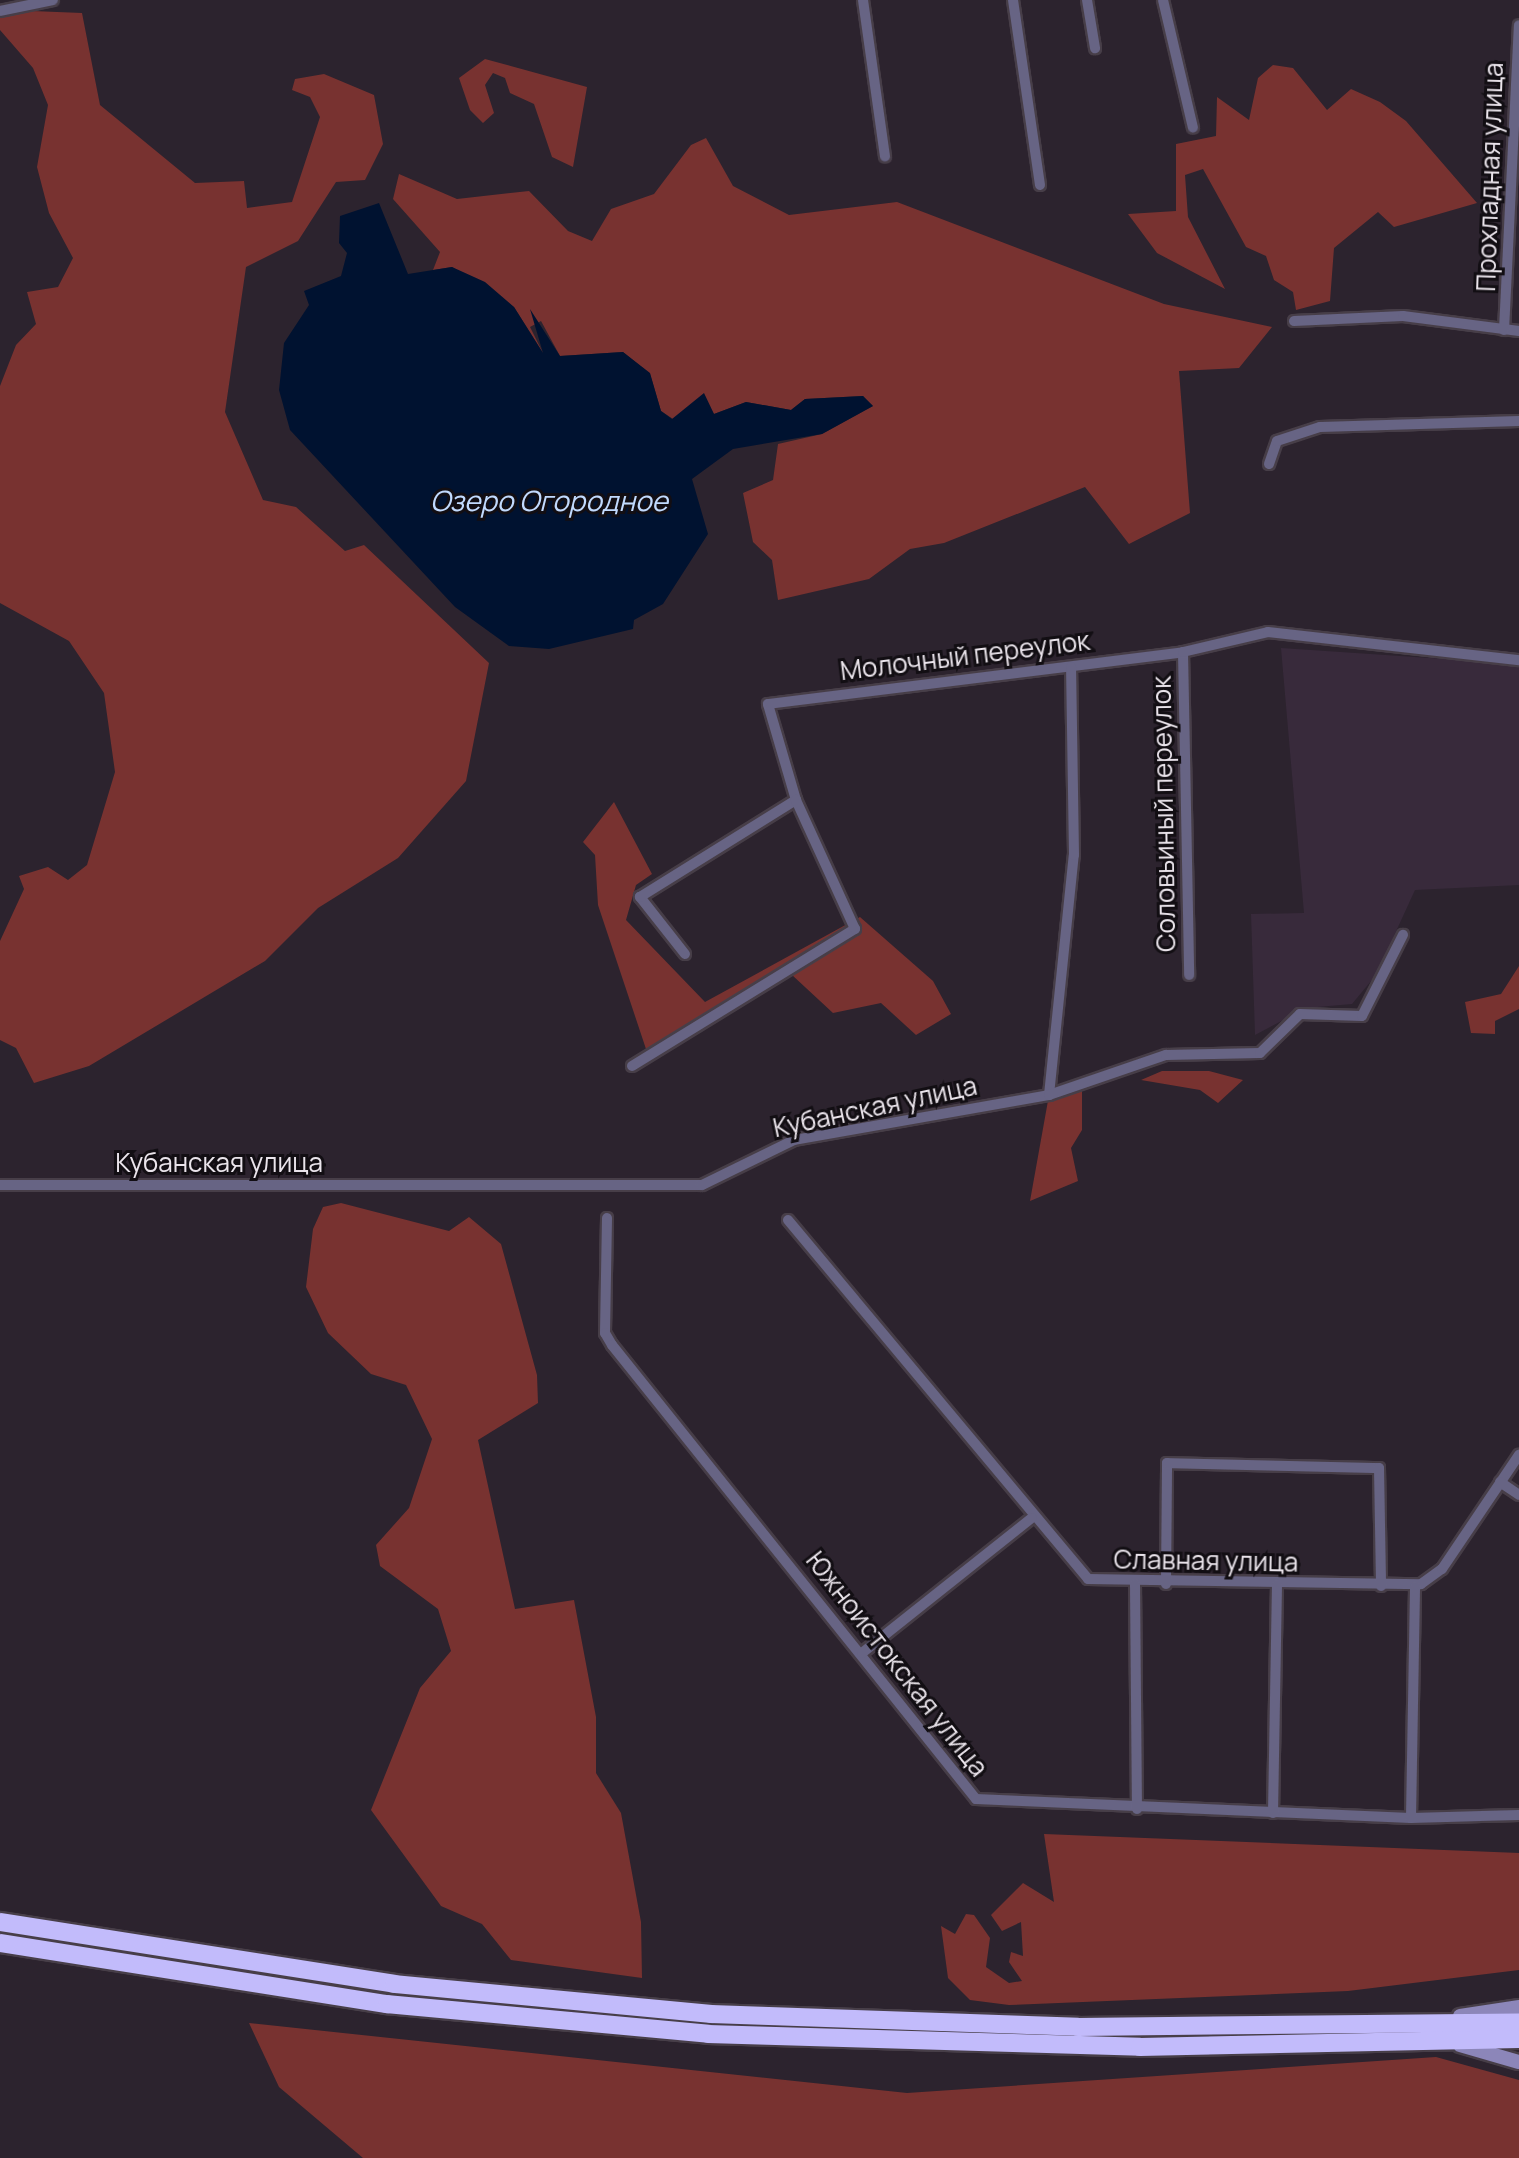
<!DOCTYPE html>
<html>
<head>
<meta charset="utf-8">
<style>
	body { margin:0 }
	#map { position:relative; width:1519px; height:2158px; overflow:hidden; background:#2c232e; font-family:Manrope,sans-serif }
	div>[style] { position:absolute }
	.built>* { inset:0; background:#382a3b }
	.green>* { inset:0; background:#783230 }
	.water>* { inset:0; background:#001230 }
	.roads { filter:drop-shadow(2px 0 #473e48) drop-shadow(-2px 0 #473e48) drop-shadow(0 2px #473e48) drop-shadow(0 -2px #473e48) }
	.street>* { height:10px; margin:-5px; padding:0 5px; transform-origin:5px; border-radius:5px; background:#676484 }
	.secondary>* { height:14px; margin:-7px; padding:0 7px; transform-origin:7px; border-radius:7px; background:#8c86b9 }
	.highway>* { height:18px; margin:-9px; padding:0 9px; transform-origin:9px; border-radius:9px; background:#c2bbfb }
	span { translate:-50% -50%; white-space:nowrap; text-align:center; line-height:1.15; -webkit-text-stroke:6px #120e13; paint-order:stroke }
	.street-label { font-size:26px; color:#eae4eb }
	.water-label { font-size:28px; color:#c1dafe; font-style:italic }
</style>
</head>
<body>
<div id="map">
	<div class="built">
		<div style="clip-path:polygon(1281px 648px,1519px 664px,1519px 885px,1415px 890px,1376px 975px,1352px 1004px,1306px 1008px,1255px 1035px,1251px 914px,1304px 913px)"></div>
	</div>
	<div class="green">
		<div style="clip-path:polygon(32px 11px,82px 13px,100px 105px,195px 183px,244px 181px,247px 208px,292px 202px,320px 117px,310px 97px,292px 90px,295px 79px,324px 74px,374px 95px,383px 144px,365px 180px,336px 182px,298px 241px,246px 267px,225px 412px,263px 500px,296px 507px,345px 551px,364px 545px,489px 663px,466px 781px,398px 858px,318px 908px,265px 961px,89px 1066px,34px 1083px,16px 1048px,0 1040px,0 941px,24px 889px,19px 876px,48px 867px,68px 880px,87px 865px,115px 772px,104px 693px,69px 641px,0 603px,0 386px,16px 345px,36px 324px,27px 292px,58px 287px,73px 258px,49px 213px,37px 167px,48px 105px,33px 68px,0 30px,0 17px)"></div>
		<div style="clip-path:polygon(485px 59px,587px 87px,573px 167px,552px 157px,534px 104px,510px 93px,505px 78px,493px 73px,485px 85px,494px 113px,483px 123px,470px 110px,459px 78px)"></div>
		<div style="clip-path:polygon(1273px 65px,1293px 68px,1327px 110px,1351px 89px,1380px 102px,1406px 121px,1477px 203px,1394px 227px,1378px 212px,1334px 248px,1330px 301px,1296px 310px,1293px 292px,1274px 280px,1266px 256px,1246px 247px,1203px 169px,1185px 175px,1188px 217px,1225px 289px,1157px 253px,1128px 214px,1176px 211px,1176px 144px,1216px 136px,1217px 97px,1249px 120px,1258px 78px)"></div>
		<div style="clip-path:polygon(706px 138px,733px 186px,789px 215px,897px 202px,1164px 304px,1272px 327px,1239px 368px,1179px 371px,1190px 513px,1129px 544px,1085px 487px,944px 543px,910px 549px,869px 579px,778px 600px,772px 560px,753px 542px,743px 493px,773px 480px,778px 444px,822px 434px,873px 406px,863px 396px,805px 399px,791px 410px,746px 402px,714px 414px,703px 399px,673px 419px,661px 411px,650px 374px,623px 352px,560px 356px,541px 321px,530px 327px,543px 353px,514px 307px,452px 267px,433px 270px,440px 252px,393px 199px,399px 174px,457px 199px,529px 191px,568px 231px,592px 241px,611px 209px,654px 194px,691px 145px)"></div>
		<div style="clip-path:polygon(614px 802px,652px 874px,636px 885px,626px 920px,705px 1002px,860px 917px,933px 981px,951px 1014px,916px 1035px,881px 1003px,833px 1013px,792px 975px,647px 1052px,598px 905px,595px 855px,583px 842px)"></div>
		<div style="clip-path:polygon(1519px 966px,1519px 1009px,1495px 1021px,1495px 1034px,1471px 1033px,1465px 1002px,1501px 994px)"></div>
		<div style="clip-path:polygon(1162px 1071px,1209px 1071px,1243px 1080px,1218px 1103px,1200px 1090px,1141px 1080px)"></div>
		<div style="clip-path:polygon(1082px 1087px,1082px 1130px,1071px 1148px,1078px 1181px,1030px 1201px,1049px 1095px)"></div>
		<div style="clip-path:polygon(341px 1203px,449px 1231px,469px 1217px,501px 1244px,537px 1375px,538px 1403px,478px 1440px,515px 1609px,574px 1600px,596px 1717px,596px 1773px,621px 1813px,641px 1922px,642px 1978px,511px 1960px,482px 1924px,441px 1906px,371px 1810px,420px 1688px,451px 1651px,438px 1609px,380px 1566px,376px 1545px,409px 1508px,432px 1439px,406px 1385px,371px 1374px,328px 1333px,306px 1287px,313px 1229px,323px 1207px)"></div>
		<div style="clip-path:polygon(1044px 1834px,1519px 1853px,1519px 1970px,1348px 1991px,1009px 2005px,970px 2000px,948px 1978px,941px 1926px,955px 1934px,966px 1914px,974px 1915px,990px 1938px,986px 1967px,1009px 1983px,1022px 1981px,1009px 1962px,1011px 1952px,1023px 1956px,1021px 1922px,1002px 1931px,991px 1915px,1023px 1883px,1054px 1902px)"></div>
		<div style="clip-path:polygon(249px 2023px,907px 2093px,1436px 2057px,1519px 2080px,1519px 2158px,363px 2158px,279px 2087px)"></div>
	</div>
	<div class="water">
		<div style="clip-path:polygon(379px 203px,408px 274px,452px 267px,485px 282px,514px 307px,543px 353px,530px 309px,560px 356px,623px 352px,650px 373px,661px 411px,672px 419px,704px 393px,714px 414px,746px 402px,791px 410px,805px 399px,863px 396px,873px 406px,822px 434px,733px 449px,692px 479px,708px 534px,663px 604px,634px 620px,633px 629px,549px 649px,509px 646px,455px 607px,290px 430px,279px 390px,284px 343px,309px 305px,304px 291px,341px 276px,347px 253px,339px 243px,340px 216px)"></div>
	</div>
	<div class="roads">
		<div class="street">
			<div style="left:863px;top:0;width:158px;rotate:82deg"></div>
			<div style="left:1013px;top:0;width:187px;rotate:81.7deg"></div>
			<div style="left:1087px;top:0;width:49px;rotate:80.5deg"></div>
			<div style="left:1163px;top:0;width:131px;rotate:76.8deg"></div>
			<div style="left:0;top:11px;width:54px;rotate:-11.7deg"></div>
			<div style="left:1294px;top:321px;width:109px;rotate:-2.6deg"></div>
			<div style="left:1403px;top:316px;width:117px;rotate:7.4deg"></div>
			<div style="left:1504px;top:330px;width:305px;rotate:-87.2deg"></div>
			<div style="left:1269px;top:464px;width:24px;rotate:-71deg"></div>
			<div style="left:1277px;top:441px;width:45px;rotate:-18deg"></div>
			<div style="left:1320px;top:427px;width:199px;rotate:-1.7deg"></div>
			<div style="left:1183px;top:652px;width:323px;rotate:88.9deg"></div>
			<div style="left:685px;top:954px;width:73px;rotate:-128.3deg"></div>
			<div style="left:640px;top:897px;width:184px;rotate:-31.9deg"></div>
			<div style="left:796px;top:800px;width:100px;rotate:-106.3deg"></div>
			<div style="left:768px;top:704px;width:418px;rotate:-7.1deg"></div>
			<div style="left:1183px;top:652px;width:87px;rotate:-13.2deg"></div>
			<div style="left:1268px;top:632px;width:253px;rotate:6.4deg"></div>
			<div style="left:632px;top:1066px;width:262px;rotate:-31.6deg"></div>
			<div style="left:855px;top:929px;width:142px;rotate:-114.6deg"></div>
			<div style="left:1049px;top:1095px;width:241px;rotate:-84.1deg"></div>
			<div style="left:1074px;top:855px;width:188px;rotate:-90.9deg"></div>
			<div style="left:0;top:1185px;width:702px"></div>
			<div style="left:702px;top:1185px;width:102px;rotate:-26.1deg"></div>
			<div style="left:794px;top:1140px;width:259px;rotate:-10deg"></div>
			<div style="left:1049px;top:1095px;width:124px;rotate:-18.9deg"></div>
			<div style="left:1166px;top:1055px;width:94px;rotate:-1.2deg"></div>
			<div style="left:1260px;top:1053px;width:56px;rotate:-44.3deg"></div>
			<div style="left:1300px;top:1014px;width:62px;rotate:1.8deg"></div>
			<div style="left:1362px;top:1016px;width:91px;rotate:-63.2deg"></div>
			<div style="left:607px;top:1218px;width:115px;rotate:91deg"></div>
			<div style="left:605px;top:1333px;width:14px;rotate:60deg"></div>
			<div style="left:612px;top:1345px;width:582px;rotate:51.28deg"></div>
			<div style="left:976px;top:1799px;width:435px;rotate:2.5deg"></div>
			<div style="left:1411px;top:1818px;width:108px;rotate:-1.6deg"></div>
			<div style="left:788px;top:1220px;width:468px;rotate:50.1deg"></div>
			<div style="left:1088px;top:1579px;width:333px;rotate:0.9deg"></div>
			<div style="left:1421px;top:1584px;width:26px;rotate:-36deg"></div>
			<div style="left:1442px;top:1569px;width:138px;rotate:-56deg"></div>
			<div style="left:1500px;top:1482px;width:23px;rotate:34deg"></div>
			<div style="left:1135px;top:1584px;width:225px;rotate:89.5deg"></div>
			<div style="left:1166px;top:1584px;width:121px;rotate:-89.5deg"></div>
			<div style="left:1167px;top:1463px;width:212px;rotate:1.4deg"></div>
			<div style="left:1379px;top:1468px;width:118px;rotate:89deg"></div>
			<div style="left:862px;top:1653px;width:217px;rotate:-38.5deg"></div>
			<div style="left:1273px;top:1813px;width:229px;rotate:-89deg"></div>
			<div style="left:1411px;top:1818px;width:232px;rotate:-89deg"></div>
		</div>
		<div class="secondary">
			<div style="left:1460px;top:2016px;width:60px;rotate:-8.7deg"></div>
			<div style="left:1460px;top:2045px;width:61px;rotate:16.1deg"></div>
		</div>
		<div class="highway">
			<div style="left:0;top:1922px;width:399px;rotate:8.9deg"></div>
			<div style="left:394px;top:1984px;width:318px;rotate:5.4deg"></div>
			<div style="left:711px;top:2014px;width:367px;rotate:2deg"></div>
			<div style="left:1078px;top:2027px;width:441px;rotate:-0.6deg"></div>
			<div style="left:0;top:1943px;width:392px;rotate:9deg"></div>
			<div style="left:387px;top:2004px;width:322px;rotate:5.3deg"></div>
			<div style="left:708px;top:2034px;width:432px;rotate:1.7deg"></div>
			<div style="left:1140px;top:2047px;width:379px;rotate:-1.2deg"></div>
		</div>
	</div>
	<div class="street-label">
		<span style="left:1490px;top:177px;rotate:-88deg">Прохладная улица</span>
		<span style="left:965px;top:656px;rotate:-7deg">Молочный переулок</span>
		<span style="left:1164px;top:814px;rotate:-91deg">Соловьиный переулок</span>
		<span style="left:875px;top:1107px;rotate:-12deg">Кубанская улица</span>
		<span style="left:219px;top:1163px">Кубанская улица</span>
		<span style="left:1206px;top:1561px;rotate:1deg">Славная улица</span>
		<span style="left:897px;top:1664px;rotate:52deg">Южноистокская улица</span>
	</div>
	<div class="water-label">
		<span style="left:549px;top:500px">Озеро Огородное</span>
	</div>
</div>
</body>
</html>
